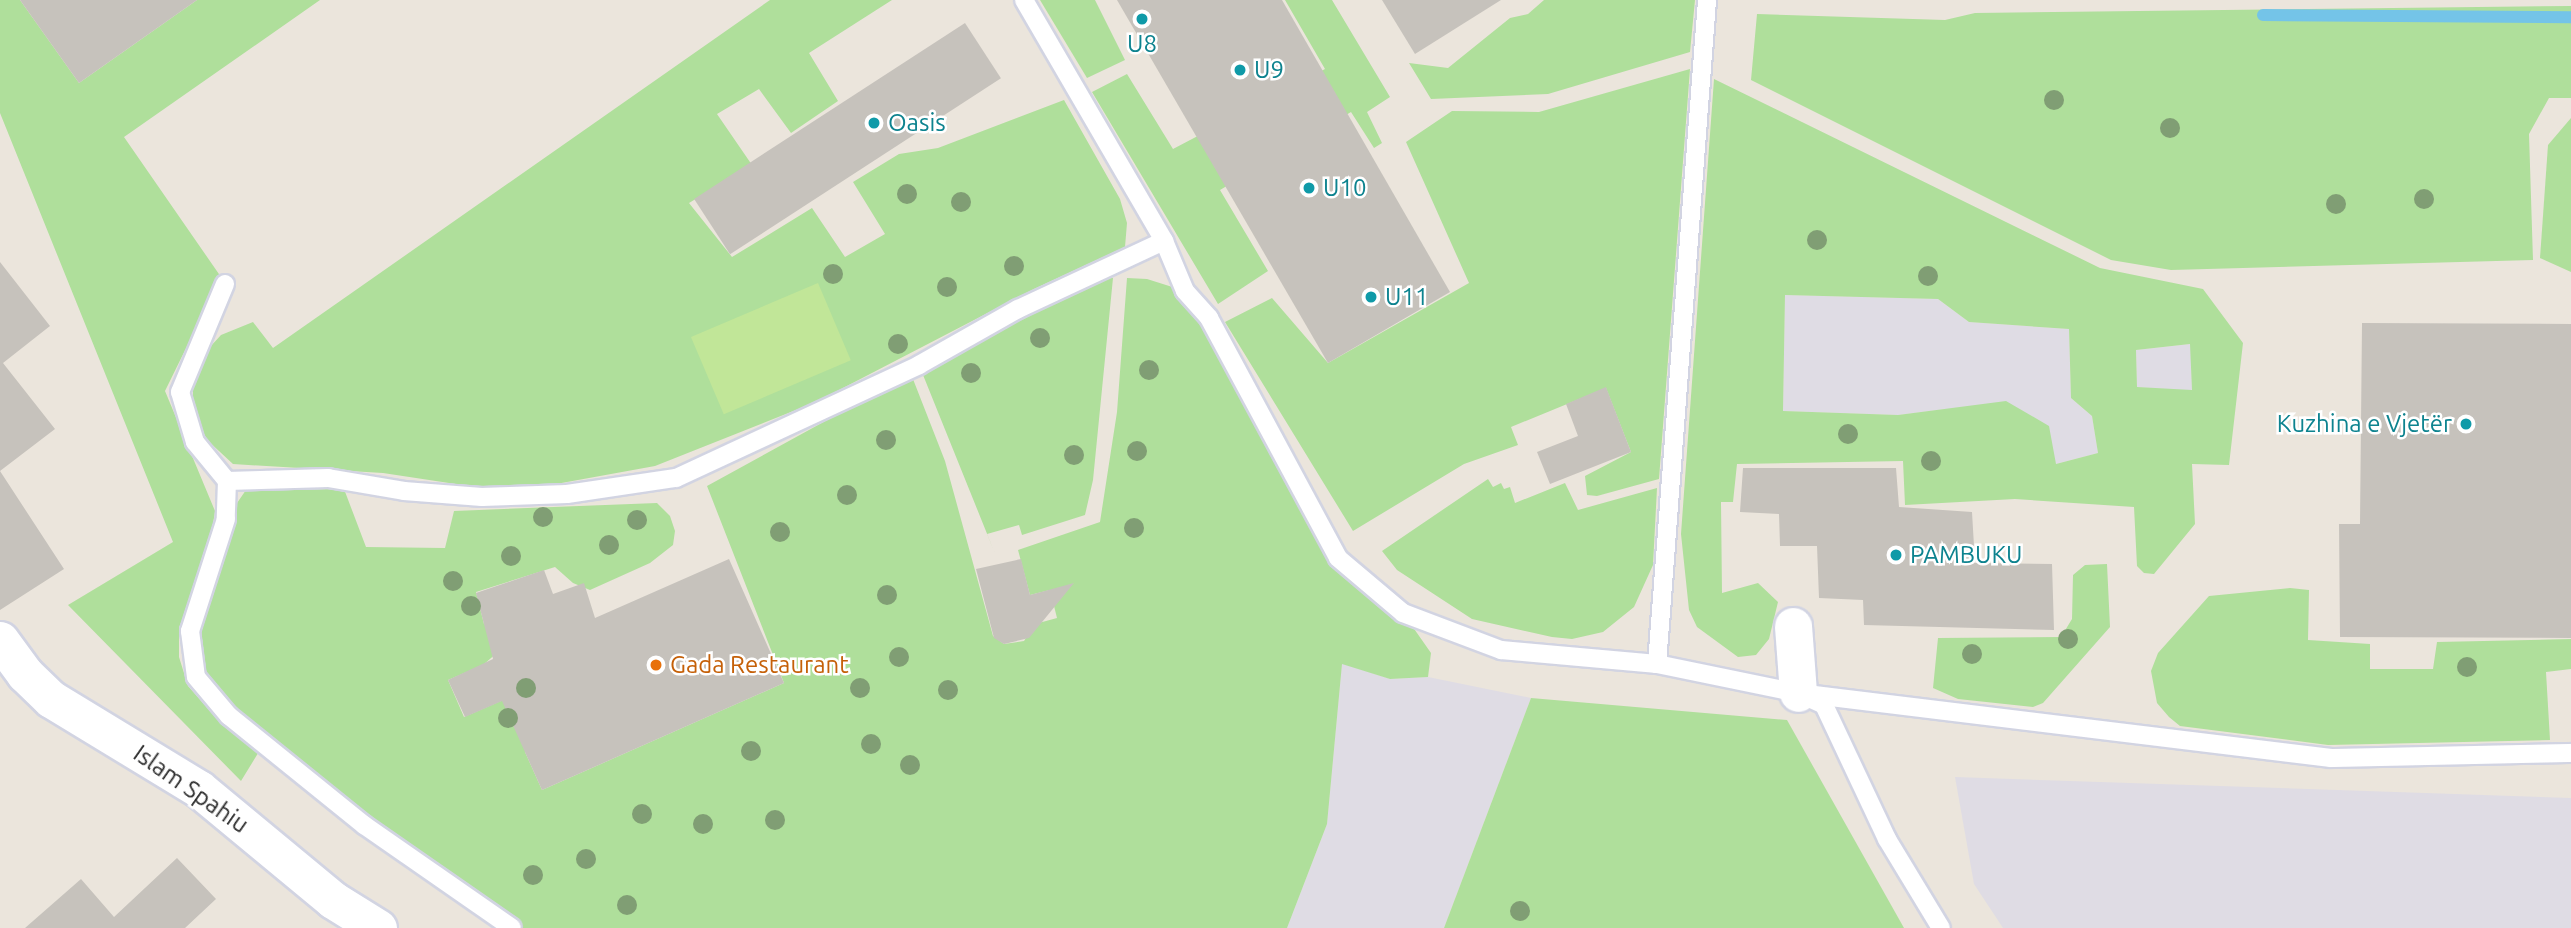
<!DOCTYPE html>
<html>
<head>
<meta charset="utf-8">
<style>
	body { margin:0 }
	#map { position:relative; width:2571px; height:928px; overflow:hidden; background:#ebe5dc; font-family:Ubuntu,sans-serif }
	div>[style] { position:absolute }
	.industrial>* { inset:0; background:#dfdce4 }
	.green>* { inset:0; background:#afdf9b }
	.pitch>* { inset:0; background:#c1e698; transform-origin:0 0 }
	.stream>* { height:12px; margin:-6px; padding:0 6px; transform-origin:6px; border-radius:6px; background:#74c4e8 }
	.building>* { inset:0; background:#c6c2bc; transform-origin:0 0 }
	.roads { filter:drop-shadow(2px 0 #d2d4e2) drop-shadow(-2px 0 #d2d4e2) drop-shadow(0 2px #d2d4e2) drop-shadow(0 -2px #d2d4e2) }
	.service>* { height:18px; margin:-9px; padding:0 9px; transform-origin:9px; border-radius:9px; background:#fff }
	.minor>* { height:37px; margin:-18.5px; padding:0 18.5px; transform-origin:18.5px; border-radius:18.5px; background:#fff }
	.trees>* { width:20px; height:20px; margin:-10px; border-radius:50%; background:#809e74 }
	.dots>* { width:19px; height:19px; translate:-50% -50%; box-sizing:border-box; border:4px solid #fff; border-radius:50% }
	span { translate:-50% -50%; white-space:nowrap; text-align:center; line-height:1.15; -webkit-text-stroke:5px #fff; paint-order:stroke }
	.culture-label { font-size:24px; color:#0d838f }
	.left { translate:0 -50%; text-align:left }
	.right { translate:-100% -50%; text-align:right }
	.food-label { font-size:24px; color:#c56008 }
	.street-label { font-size:24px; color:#2a2a2a }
</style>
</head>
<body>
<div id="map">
	<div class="industrial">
		<div style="clip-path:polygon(1785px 295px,1938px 299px,1969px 322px,2069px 329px,2071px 398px,2092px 416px,2098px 453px,2056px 464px,1946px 409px,1898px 415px,1783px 411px)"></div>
		<div style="clip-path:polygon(2191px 344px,2192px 391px,2137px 387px,2136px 350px)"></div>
		<div style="clip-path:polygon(1342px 663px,1390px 679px,1428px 677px,1531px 698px,1444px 928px,1287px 928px,1327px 824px)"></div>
		<div style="clip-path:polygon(1955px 777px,2571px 798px,2571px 928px,2003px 928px,1974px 884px)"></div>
	</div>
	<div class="green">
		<div style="clip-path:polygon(0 0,20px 0,79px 83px,197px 0,320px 0,124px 137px,221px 277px,165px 391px,215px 511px,209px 551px,179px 628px,179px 657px,188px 686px,213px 714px,260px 750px,241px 781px,68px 605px,173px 542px,0 113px)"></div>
		<div style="clip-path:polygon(770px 0,892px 0,809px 53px,838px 101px,791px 133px,759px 89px,717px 114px,752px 165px,689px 203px,732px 257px,812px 208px,845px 257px,885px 234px,853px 182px,899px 154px,938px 148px,1064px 100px,1120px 199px,1127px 223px,1125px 247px,1034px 289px,816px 402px,655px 466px,556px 484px,482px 488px,383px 473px,233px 464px,206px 439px,193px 405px,193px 382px,210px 347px,221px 335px,253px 322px,273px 348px)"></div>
		<div style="clip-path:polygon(1040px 0,1095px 0,1125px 60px,1087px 78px)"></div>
		<div style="clip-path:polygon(1285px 0,1332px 0,1390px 97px,1367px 112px,1382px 143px,1374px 148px,1351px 112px,1220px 190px,1268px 271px,1218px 304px,1092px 92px,1127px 74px,1173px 149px,1325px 69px)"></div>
		<div style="clip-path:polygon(1544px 0,1695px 0,1690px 52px,1548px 94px,1431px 99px,1409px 63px,1448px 68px,1510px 18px,1528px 14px)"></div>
		<div style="clip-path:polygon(2571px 6px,2571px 98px,2549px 98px,2529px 134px,2533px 260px,2171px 270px,2111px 260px,1751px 80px,1757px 14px,1945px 20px,1975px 13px)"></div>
		<div style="clip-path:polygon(1690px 69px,1659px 479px,1597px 496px,1587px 495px,1585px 476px,1631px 452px,1606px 388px,1511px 427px,1518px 445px,1464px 464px,1353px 531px,1225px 322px,1272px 298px,1328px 363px,1469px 283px,1406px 142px,1452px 111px,1539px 112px)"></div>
		<div style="clip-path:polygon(evenodd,1714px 79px,2100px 268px,2203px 289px,2243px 343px,2229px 465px,2192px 464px,2195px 524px,2154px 574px,2144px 573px,2137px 566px,2134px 507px,2015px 499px,1905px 505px,1903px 461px,1737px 464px,1733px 502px,1721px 502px,1722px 593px,1758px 583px,1778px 602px,1769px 639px,1756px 655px,1738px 657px,1697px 627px,1689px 610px,1681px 534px,1714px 79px,1785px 295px,1938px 299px,1969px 322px,2069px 329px,2071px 398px,2092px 416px,2098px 453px,2056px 464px,2049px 426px,2006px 401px,1898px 415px,1783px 411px,1785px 295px,1714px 79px,2190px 344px,2192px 390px,2137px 387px,2136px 350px,2190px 344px)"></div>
		<div style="clip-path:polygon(2571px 118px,2571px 272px,2540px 258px,2548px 145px)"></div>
		<div style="clip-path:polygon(1099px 278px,1113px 278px,1093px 480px,1085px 515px,1022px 535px,1019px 525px,987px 534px,996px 556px,919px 365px)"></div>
		<div style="clip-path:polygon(1127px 278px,1147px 279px,1185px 291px,1338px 558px,1403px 613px,1431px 653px,1428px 677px,1390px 679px,1342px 664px,1327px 824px,1287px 928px,512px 928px,436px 879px,196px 677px,190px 631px,226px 519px,246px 490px,344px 489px,366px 547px,445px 548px,454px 511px,657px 503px,670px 516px,675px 531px,673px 545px,650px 563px,590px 590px,573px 583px,555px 567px,476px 592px,484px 624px,521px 632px,483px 665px,448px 680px,464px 717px,510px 697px,567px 733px,525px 752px,542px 790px,784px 683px,707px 486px,911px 374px,945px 461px,993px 636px,1004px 644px,1024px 641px,1035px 624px,1057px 618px,1050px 590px,1030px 595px,1018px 550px,1100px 522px,1117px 412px)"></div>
		<div style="clip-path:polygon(1488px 479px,1493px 487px,1501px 483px,1504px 489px,1510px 487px,1515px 503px,1565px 483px,1578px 510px,1657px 488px,1653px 565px,1634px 607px,1603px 632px,1572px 639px,1552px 637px,1472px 619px,1397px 570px,1382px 551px)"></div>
		<div style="clip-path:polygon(2107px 564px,2110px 627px,2043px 703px,2033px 707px,1958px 699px,1933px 688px,1938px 638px,2061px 637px,2072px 619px,2073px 575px,2085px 565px)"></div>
		<div style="clip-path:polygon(2290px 588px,2309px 590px,2308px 640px,2370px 644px,2370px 669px,2433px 669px,2437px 642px,2571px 639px,2571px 669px,2546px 672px,2550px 740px,2328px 745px,2180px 726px,2169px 717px,2157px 703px,2151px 671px,2158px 653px,2209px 596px)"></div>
		<div style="clip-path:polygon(1531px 698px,1787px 720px,1904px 928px,1444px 928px)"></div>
	</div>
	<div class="pitch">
		<div style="left:818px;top:283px;width:84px;height:138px;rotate:67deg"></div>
	</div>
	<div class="stream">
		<div style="left:2263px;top:15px;width:308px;rotate:0.4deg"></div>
	</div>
	<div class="building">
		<div style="clip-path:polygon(20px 0,197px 0,79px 83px)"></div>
		<div style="clip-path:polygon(1117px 0,1282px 0,1450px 292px,1328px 363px)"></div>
		<div style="clip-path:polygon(1382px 0,1501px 0,1415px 54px)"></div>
		<div style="left:965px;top:23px;width:66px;height:323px;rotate:57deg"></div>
		<div style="clip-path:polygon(0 262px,50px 326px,3px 363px,55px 429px,0 471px,64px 569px,0 610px)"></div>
		<div style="clip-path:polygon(2362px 323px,2571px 324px,2571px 638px,2340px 637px,2339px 524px,2360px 524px)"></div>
		<div style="clip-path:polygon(1606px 387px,1631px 452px,1550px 484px,1537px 452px,1578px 436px,1566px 404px)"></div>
		<div style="clip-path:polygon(1743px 468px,1896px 468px,1899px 507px,1972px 512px,1975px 563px,2052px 564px,2054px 630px,1864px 625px,1863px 600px,1819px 598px,1817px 546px,1780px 546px,1779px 514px,1740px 512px)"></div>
		<div style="clip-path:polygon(729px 559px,784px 683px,542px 790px,502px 701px,465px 717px,448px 680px,493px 659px,476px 593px,544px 570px,553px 594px,584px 583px,595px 618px)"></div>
		<div style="clip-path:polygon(1021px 559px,1030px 595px,1074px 583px,1029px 638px,1004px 644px,994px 638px,976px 569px)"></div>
		<div style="clip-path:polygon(177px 858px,216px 899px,185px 928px,25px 928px,81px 879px,114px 917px)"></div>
	</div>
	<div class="roads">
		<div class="service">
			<div style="left:1024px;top:0;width:279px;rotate:59.8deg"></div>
			<div style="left:1164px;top:241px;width:54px;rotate:67.2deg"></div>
			<div style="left:1185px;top:291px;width:36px;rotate:48deg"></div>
			<div style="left:1209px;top:318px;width:272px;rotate:61.7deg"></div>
			<div style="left:1338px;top:558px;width:85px;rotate:40.2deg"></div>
			<div style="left:1403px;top:613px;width:105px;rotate:20.7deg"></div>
			<div style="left:1501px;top:650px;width:157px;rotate:5.1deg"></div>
			<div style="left:1657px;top:664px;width:144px;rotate:11.6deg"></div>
			<div style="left:1798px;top:693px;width:537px;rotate:6.95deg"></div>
			<div style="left:2331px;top:758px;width:240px;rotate:-1.2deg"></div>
			<div style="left:225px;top:284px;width:117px;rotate:112.6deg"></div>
			<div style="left:180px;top:392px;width:52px;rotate:73.3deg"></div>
			<div style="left:195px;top:442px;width:50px;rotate:50.6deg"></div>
			<div style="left:227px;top:481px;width:101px;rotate:-1.7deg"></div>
			<div style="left:328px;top:478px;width:77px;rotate:9.7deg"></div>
			<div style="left:404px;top:491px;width:78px;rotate:4.4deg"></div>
			<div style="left:482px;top:497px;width:85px;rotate:-2deg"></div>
			<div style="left:567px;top:494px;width:110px;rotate:-8.4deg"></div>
			<div style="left:676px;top:478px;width:268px;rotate:-24.9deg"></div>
			<div style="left:919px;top:365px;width:114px;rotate:-29.5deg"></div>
			<div style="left:1018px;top:309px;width:161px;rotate:-25deg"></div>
			<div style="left:227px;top:481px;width:38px;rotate:92deg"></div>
			<div style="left:226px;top:519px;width:118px;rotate:107.8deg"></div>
			<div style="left:190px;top:631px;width:46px;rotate:82.6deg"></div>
			<div style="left:196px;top:677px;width:51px;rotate:49.8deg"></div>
			<div style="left:229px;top:716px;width:174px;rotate:38.9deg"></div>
			<div style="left:364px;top:825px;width:180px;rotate:34.8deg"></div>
			<div style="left:1657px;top:664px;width:666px;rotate:-85.69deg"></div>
			<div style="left:1805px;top:696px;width:21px;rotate:25deg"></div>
			<div style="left:1824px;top:705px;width:148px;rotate:64.8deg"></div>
			<div style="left:1887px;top:839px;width:104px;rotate:58.8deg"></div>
		</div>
		<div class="minor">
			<div style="left:1793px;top:626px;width:67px;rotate:85.7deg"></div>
			<div style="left:0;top:640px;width:42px;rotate:53.7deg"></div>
			<div style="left:25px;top:674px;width:36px;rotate:44deg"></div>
			<div style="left:51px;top:699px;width:173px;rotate:31.3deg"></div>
			<div style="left:199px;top:789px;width:174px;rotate:39.6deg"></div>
			<div style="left:333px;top:900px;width:53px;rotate:31.9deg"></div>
		</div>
	</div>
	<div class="trees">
		<div style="left:2054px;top:100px"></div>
		<div style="left:2170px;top:128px"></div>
		<div style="left:907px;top:194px"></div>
		<div style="left:2424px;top:199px"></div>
		<div style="left:961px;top:202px"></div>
		<div style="left:2336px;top:204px"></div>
		<div style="left:1817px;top:240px"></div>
		<div style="left:1014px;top:266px"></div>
		<div style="left:833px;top:274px"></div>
		<div style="left:1928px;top:276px"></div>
		<div style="left:947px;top:287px"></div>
		<div style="left:1040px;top:338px"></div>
		<div style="left:898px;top:344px"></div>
		<div style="left:1149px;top:370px"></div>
		<div style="left:971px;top:373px"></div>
		<div style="left:1848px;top:434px"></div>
		<div style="left:886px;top:440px"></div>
		<div style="left:1137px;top:451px"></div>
		<div style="left:1074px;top:455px"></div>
		<div style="left:1931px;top:461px"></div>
		<div style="left:847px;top:495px"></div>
		<div style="left:543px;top:517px"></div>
		<div style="left:637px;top:520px"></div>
		<div style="left:1134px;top:528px"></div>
		<div style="left:780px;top:532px"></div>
		<div style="left:609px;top:545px"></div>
		<div style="left:511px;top:556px"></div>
		<div style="left:453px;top:581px"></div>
		<div style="left:887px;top:595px"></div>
		<div style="left:471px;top:606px"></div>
		<div style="left:2068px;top:639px"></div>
		<div style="left:1972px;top:654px"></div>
		<div style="left:899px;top:657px"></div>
		<div style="left:2467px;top:667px"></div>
		<div style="left:526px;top:688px"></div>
		<div style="left:860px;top:688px"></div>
		<div style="left:948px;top:690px"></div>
		<div style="left:508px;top:718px"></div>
		<div style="left:871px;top:744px"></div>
		<div style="left:751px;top:751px"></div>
		<div style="left:910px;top:765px"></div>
		<div style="left:642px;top:814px"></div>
		<div style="left:775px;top:820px"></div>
		<div style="left:703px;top:824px"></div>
		<div style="left:586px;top:859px"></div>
		<div style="left:533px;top:875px"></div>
		<div style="left:627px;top:905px"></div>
		<div style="left:1520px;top:911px"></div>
	</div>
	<div class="dots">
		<div style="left:1142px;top:19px;background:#0f9aa8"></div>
		<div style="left:1240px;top:70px;background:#0f9aa8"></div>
		<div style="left:874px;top:123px;background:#0f9aa8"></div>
		<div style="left:1309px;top:188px;background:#0f9aa8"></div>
		<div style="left:1371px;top:297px;background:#0f9aa8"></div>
		<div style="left:2466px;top:424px;background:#0f9aa8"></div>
		<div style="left:1896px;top:555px;background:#0f9aa8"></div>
		<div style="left:656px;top:665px;background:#e8710a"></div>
	</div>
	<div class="culture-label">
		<span style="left:1142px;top:44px">U8</span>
		<span class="left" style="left:1254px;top:70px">U9</span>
		<span class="left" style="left:888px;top:123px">Oasis</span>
		<span class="left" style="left:1323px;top:188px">U10</span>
		<span class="left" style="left:1385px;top:297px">U11</span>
		<span class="right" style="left:2452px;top:424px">Kuzhina e Vjetër</span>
		<span class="left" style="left:1910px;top:555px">PAMBUKU</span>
	</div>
	<div class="food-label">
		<span class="left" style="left:670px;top:665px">Gada Restaurant</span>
	</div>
	<div class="street-label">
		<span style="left:191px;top:789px;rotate:35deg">Islam Spahiu</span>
	</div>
</div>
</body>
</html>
